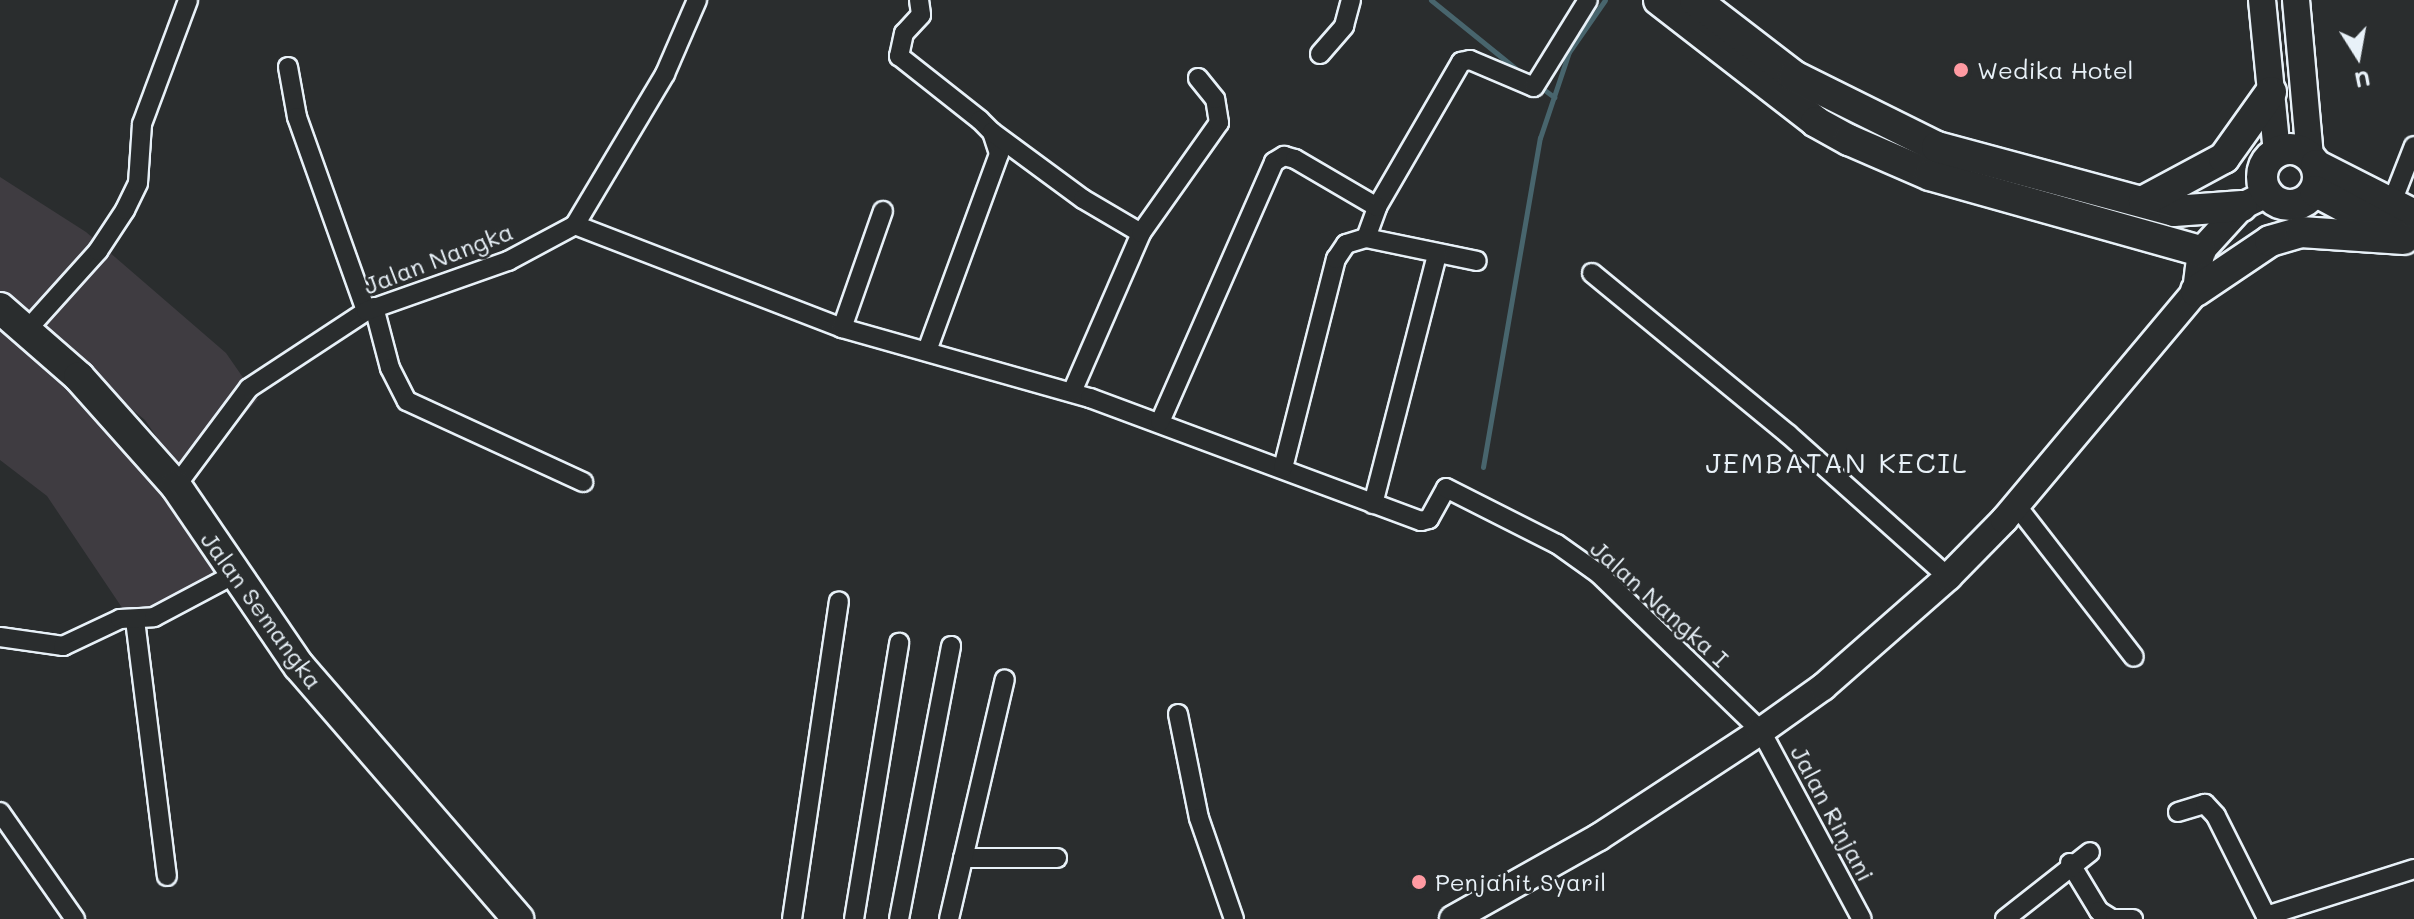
<!DOCTYPE html>
<html>
<head>
<meta charset="utf-8">
<style>
	body { margin:0 }
	#map { position:relative; width:2414px; height:919px; overflow:hidden; background:#2a2d2e; font-family:Mali,sans-serif }
	div>[style] { position:absolute }
	.built>* { inset:0; background:#3f3c41 }
	.stream>* { height:5px; margin:-2.5px; padding:0 2.5px; transform-origin:2.5px; border-radius:2.5px; background:#48656d }
	.roads { filter:drop-shadow(2px 0 #e8f1f8) drop-shadow(-2px 0 #e8f1f8) drop-shadow(0 2px #e8f1f8) drop-shadow(0 -2px #e8f1f8) }
	.street>* { height:18px; margin:-9px; padding:0 9px; transform-origin:9px; border-radius:9px; background:#2a2d2e }
	.secondary>* { height:26px; margin:-13px; padding:0 13px; transform-origin:13px; border-radius:13px; background:#2a2d2e }
	.primary>* { height:30px; margin:-15px; padding:0 15px; transform-origin:15px; border-radius:15px; background:#2a2d2e }
	.primary>.ring { margin:-15px; padding:0; box-sizing:content-box; background:none; border:30px solid #2a2d2e; border-radius:50% }
	.dots>* { width:22px; height:22px; translate:-50% -50%; box-sizing:border-box; border:4px solid #2a2d2e; border-radius:50% }
	span { translate:-50% -50%; white-space:nowrap; text-align:center; line-height:1.15; -webkit-text-stroke:6px #2a2d2e; paint-order:stroke }
	.poi-label { font-size:24px; color:#e8f1f8 }
	.left { translate:0 -50%; text-align:left }
	.street-label { font-size:24px; color:#e8f1f8 }
	.quarter-label { font-size:28px; color:#e8f1f8; letter-spacing:2px }
	.north { position:absolute; left:2318px; top:16px; width:80px; height:80px; -webkit-text-stroke:6px #2a2d2e; paint-order:stroke; rotate:169deg; font-size:22px; font-weight:700; line-height:32px; text-align:center; color:#e8f1f8 }
	.north::after { content:''; display:block; margin:auto; width:28px; height:36px; background:#e8f1f8; clip-path:polygon(50% 0,100% 100%,50% 72%,0 100%) }
</style>
</head>
<body>
<div id="map">
	<div class="built">
		<div style="clip-path:polygon(0 177px,86px 232px,226px 353px,258px 399px,186px 480px,145px 420px,0 303px)"></div>
		<div style="clip-path:polygon(0 308px,144px 425px,249px 575px,135px 627px,47px 496px,0 460px)"></div>
	</div>
	<div class="stream">
		<div style="left:1431px;top:0;width:116px;rotate:39deg"></div>
		<div style="left:1539px;top:86px;width:19px;rotate:36deg"></div>
		<div style="left:1483px;top:467px;width:334px;rotate:-80.2deg"></div>
		<div style="left:1540px;top:138px;width:91px;rotate:-71.4deg"></div>
		<div style="left:1569px;top:52px;width:63px;rotate:-55.3deg"></div>
	</div>
	<div class="roads">
		<div class="street">
			<div style="left:919px;top:0;width:15px;rotate:82deg"></div>
			<div style="left:921px;top:15px;width:25px;rotate:133deg"></div>
			<div style="left:904px;top:33px;width:24px;rotate:102deg"></div>
			<div style="left:899px;top:56px;width:103px;rotate:38.3deg"></div>
			<div style="left:980px;top:120px;width:17px;rotate:45deg"></div>
			<div style="left:992px;top:132px;width:23px;rotate:72deg"></div>
			<div style="left:999px;top:154px;width:210px;rotate:110.1deg"></div>
			<div style="left:1320px;top:54px;width:37px;rotate:-49deg"></div>
			<div style="left:1344px;top:26px;width:27px;rotate:-75deg"></div>
			<div style="left:288px;top:67px;width:51px;rotate:79.8deg"></div>
			<div style="left:297px;top:117px;width:206px;rotate:70.4deg"></div>
			<div style="left:992px;top:132px;width:113px;rotate:36.4deg"></div>
			<div style="left:1083px;top:199px;width:67px;rotate:30.4deg"></div>
			<div style="left:2392px;top:202px;width:60px;rotate:-68.6deg"></div>
			<div style="left:575px;top:225px;width:286px;rotate:21.1deg"></div>
			<div style="left:842px;top:328px;width:258px;rotate:15.8deg"></div>
			<div style="left:1090px;top:398px;width:353px;rotate:20.4deg"></div>
			<div style="left:1421px;top:521px;width:8px;rotate:-14deg"></div>
			<div style="left:1429px;top:519px;width:35px;rotate:-61deg"></div>
			<div style="left:1446px;top:488px;width:124px;rotate:26.8deg"></div>
			<div style="left:1557px;top:544px;width:52px;rotate:35.5deg"></div>
			<div style="left:1599px;top:574px;width:226px;rotate:44.1deg"></div>
			<div style="left:1761px;top:731px;width:213px;rotate:61.8deg"></div>
			<div style="left:1366px;top:238px;width:33px;rotate:-70deg"></div>
			<div style="left:1377px;top:207px;width:168px;rotate:-59.9deg"></div>
			<div style="left:1461px;top:62px;width:9px;rotate:-13deg"></div>
			<div style="left:1470px;top:60px;width:69px;rotate:22.9deg"></div>
			<div style="left:1534px;top:87px;width:102px;rotate:-58.2deg"></div>
			<div style="left:1592px;top:273px;width:254px;rotate:39.4deg"></div>
			<div style="left:1788px;top:434px;width:215px;rotate:41.8deg"></div>
			<div style="left:374px;top:307px;width:63px;rotate:75.3deg"></div>
			<div style="left:390px;top:368px;width:37px;rotate:63deg"></div>
			<div style="left:407px;top:401px;width:194px;rotate:24.7deg"></div>
			<div style="left:842px;top:328px;width:124px;rotate:-70.7deg"></div>
			<div style="left:26px;top:331px;width:108px;rotate:-48deg"></div>
			<div style="left:98px;top:251px;width:49px;rotate:-56.6deg"></div>
			<div style="left:125px;top:210px;width:30px;rotate:-64deg"></div>
			<div style="left:138px;top:183px;width:59px;rotate:-86.1deg"></div>
			<div style="left:142px;top:124px;width:132px;rotate:-69.6deg"></div>
			<div style="left:1072px;top:392px;width:173px;rotate:-66.5deg"></div>
			<div style="left:1141px;top:233px;width:135px;rotate:-54.7deg"></div>
			<div style="left:1219px;top:123px;width:24px;rotate:-99deg"></div>
			<div style="left:1215px;top:99px;width:27px;rotate:-129deg"></div>
			<div style="left:1160px;top:422px;width:284px;rotate:-66.3deg"></div>
			<div style="left:1274px;top:162px;width:12px;rotate:-31deg"></div>
			<div style="left:1284px;top:156px;width:11px;rotate:15deg"></div>
			<div style="left:1295px;top:159px;width:95px;rotate:30.3deg"></div>
			<div style="left:1283px;top:468px;width:216px;rotate:-75.8deg"></div>
			<div style="left:1336px;top:259px;width:18px;rotate:-56deg"></div>
			<div style="left:1346px;top:244px;width:21px;rotate:-17deg"></div>
			<div style="left:1366px;top:238px;width:113px;rotate:11.7deg"></div>
			<div style="left:176px;top:486px;width:122px;rotate:-53.3deg"></div>
			<div style="left:249px;top:388px;width:140px;rotate:-33.3deg"></div>
			<div style="left:366px;top:311px;width:151px;rotate:-19.4deg"></div>
			<div style="left:508px;top:261px;width:76px;rotate:-28.2deg"></div>
			<div style="left:575px;top:225px;width:176px;rotate:-59.2deg"></div>
			<div style="left:665px;top:74px;width:81px;rotate:-66.6deg"></div>
			<div style="left:1373px;top:504px;width:258px;rotate:-75.6deg"></div>
			<div style="left:2016px;top:505px;width:192px;rotate:52.2deg"></div>
			<div style="left:135px;top:620px;width:258px;rotate:82.9deg"></div>
			<div style="left:0;top:637px;width:64px;rotate:8.1deg"></div>
			<div style="left:63px;top:646px;width:63px;rotate:-25.3deg"></div>
			<div style="left:120px;top:619px;width:34px;rotate:-3deg"></div>
			<div style="left:154px;top:617px;width:89px;rotate:-28deg"></div>
			<div style="left:1178px;top:714px;width:106px;rotate:78.6deg"></div>
			<div style="left:1199px;top:818px;width:107px;rotate:70.9deg"></div>
			<div style="left:0;top:812px;width:131px;rotate:55deg"></div>
			<div style="left:2178px;top:812px;width:28px;rotate:-17deg"></div>
			<div style="left:2205px;top:804px;width:16px;rotate:47deg"></div>
			<div style="left:2216px;top:816px;width:112px;rotate:63.4deg"></div>
			<div style="left:2266px;top:916px;width:155px;rotate:-17.6deg"></div>
			<div style="left:963px;top:858px;width:94px"></div>
			<div style="left:2070px;top:863px;width:56px;rotate:58.9deg"></div>
			<div style="left:2099px;top:911px;width:15px;rotate:32deg"></div>
			<div style="left:792px;top:919px;width:321px;rotate:-81.6deg"></div>
			<div style="left:854px;top:919px;width:280px;rotate:-80.7deg"></div>
			<div style="left:899px;top:919px;width:278px;rotate:-79.2deg"></div>
			<div style="left:949px;top:919px;width:246px;rotate:-76.9deg"></div>
			<div style="left:2005px;top:919px;width:108px;rotate:-38.2deg"></div>
			<div style="left:2115px;top:919px;width:18px"></div>
		</div>
		<div class="secondary">
			<div style="left:2262px;top:0;width:153px;rotate:84.4deg"></div>
			<div style="left:2296px;top:0;width:158px;rotate:84.9deg"></div>
			<div style="left:1453px;top:919px;width:167px;rotate:-29.3deg"></div>
			<div style="left:1599px;top:837px;width:194px;rotate:-33.2deg"></div>
			<div style="left:1761px;top:731px;width:76px;rotate:-35.4deg"></div>
			<div style="left:1823px;top:687px;width:167px;rotate:-41.3deg"></div>
			<div style="left:1948px;top:577px;width:80px;rotate:-45.5deg"></div>
			<div style="left:2004px;top:520px;width:299px;rotate:-50deg"></div>
			<div style="left:2196px;top:291px;width:40px;rotate:-82.9deg"></div>
			<div style="left:2201px;top:251px;width:61px;rotate:-47.7deg"></div>
			<div style="left:2242px;top:206px;width:28px;rotate:-26deg"></div>
		</div>
		<div class="primary">
			<div style="left:1659px;top:0;width:199px;rotate:37.8deg"></div>
			<div style="left:1816px;top:122px;width:38px;rotate:29deg"></div>
			<div style="left:1849px;top:140px;width:88px;rotate:23.4deg"></div>
			<div style="left:1930px;top:175px;width:281px;rotate:15.7deg"></div>
			<div style="left:1695px;top:0;width:125px;rotate:37.5deg"></div>
			<div style="left:1794px;top:76px;width:160px;rotate:26.4deg"></div>
			<div style="left:1937px;top:147px;width:245px;rotate:15.1deg"></div>
			<div style="left:2174px;top:211px;width:68px;rotate:-4.2deg"></div>
			<div class="ring" style="left:2262px;top:149px;width:26px;height:26px"></div>
			<div style="left:2316px;top:165px;width:110px;rotate:27deg"></div>
			<div style="left:2315px;top:191px;width:91px;rotate:28.3deg"></div>
			<div style="left:2144px;top:201px;width:91px;rotate:-28.3deg"></div>
			<div style="left:2224px;top:158px;width:81px;rotate:-54.5deg"></div>
			<div style="left:2196px;top:291px;width:89px;rotate:-34deg"></div>
			<div style="left:2270px;top:241px;width:32px;rotate:-16deg"></div>
			<div style="left:2301px;top:232px;width:103px;rotate:3.9deg"></div>
			<div style="left:0;top:308px;width:105px;rotate:41.1deg"></div>
			<div style="left:79px;top:377px;width:146px;rotate:48.3deg"></div>
			<div style="left:176px;top:486px;width:218px;rotate:55.7deg"></div>
			<div style="left:299px;top:666px;width:335px;rotate:49.1deg"></div>
		</div>
	</div>
	<div class="dots">
		<div style="left:1961px;top:70px;background:#ff9aa2"></div>
		<div style="left:1419px;top:882px;background:#ff9aa2"></div>
	</div>
	<div class="poi-label">
		<span class="left" style="left:1977px;top:70px">Wedika Hotel</span>
		<span class="left" style="left:1435px;top:882px">Penjahit Syaril</span>
	</div>
	<div class="street-label">
		<span style="left:438px;top:258px;rotate:-21deg">Jalan Nangka</span>
		<span style="left:1660px;top:603px;rotate:42deg">Jalan Nangka I</span>
		<span style="left:262px;top:610px;rotate:54deg">Jalan Semangka</span>
		<span style="left:1833px;top:813px;rotate:62deg">Jalan Rinjani</span>
	</div>
	<div class="quarter-label">
		<span style="left:1837px;top:462px">JEMBATAN KECIL</span>
	</div>
	<div class="north">U</div>
</div>
</body>
</html>
